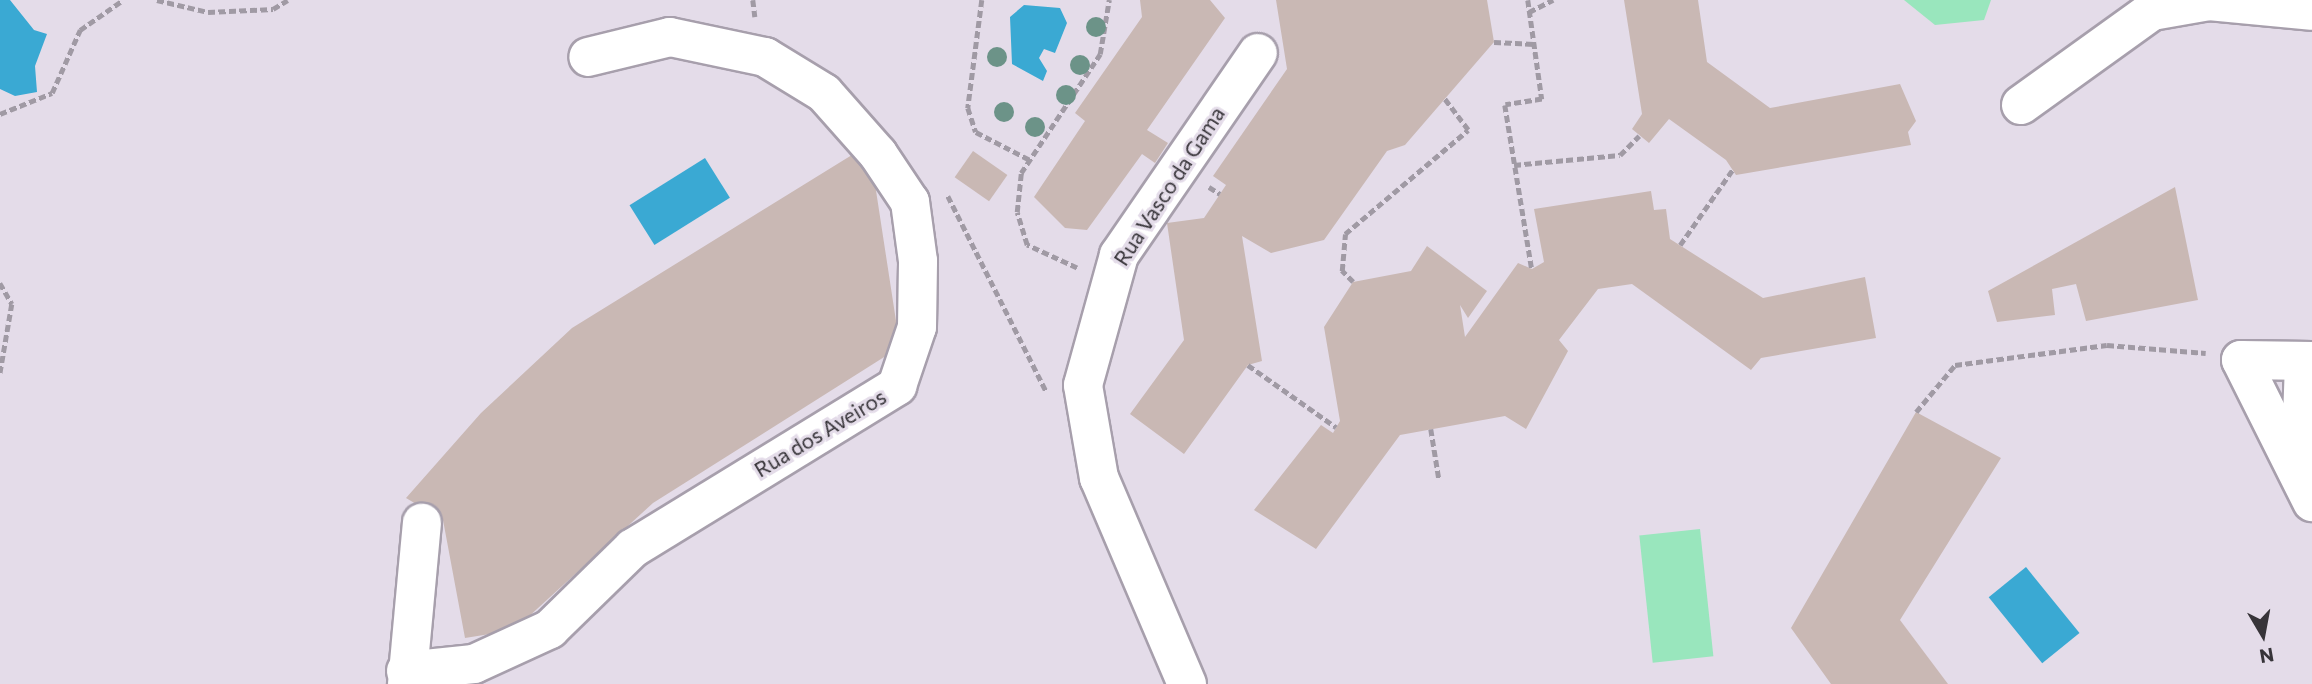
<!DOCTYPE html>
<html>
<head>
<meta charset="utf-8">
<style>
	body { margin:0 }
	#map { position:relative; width:2312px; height:684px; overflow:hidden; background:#e4dce9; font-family:Commissioner,sans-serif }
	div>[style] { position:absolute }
	.green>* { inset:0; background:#99e6bd; transform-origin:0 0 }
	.water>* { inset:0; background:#3aa9d3; transform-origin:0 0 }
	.building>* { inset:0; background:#c9b8b4; transform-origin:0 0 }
	.path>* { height:4.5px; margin-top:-2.25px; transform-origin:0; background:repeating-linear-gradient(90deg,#a09aa4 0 7px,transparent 0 10.5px) }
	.roads { filter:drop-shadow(2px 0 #a79fac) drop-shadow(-2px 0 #a79fac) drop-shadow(0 2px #a79fac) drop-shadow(0 -2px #a79fac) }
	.minor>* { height:38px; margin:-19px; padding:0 19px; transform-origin:19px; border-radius:19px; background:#fff }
	.trees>* { width:20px; height:20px; margin:-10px; border-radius:50%; background:#6c9388 }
	span { translate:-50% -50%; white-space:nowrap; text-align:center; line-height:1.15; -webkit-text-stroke:6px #e4dce9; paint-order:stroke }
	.street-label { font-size:21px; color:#373439 }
	.north { position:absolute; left:2228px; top:600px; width:70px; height:70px; -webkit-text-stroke:5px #e4dce9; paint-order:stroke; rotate:170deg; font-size:19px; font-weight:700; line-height:28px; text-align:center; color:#373439 }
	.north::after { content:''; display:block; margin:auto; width:24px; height:32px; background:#373439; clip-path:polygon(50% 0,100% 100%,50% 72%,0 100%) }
</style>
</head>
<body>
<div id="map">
	<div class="green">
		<div style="clip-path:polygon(1904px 0,1991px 0,1984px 20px,1935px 25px)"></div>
		<div style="left:1700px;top:529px;width:128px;height:61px;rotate:84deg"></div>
	</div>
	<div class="water">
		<div style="clip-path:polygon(0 0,10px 0,34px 30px,47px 34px,35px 66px,37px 92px,15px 96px,0 89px)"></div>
		<div style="clip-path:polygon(1024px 5px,1060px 8px,1067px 23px,1055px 53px,1044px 49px,1039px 58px,1047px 71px,1043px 81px,1012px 64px,1010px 17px)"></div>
		<div style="left:705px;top:158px;width:47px;height:89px;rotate:58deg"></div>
		<div style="left:2026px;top:567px;width:85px;height:48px;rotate:51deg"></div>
	</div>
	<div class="building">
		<div style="clip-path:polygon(1140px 0,1210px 0,1225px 18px,1147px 130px,1168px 143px,1155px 163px,1142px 154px,1087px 230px,1065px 228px,1034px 197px,1085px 121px,1075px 113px,1142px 17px)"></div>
		<div style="clip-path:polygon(1276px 0,1487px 0,1494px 42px,1405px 145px,1387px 151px,1324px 240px,1271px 253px,1242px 236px,1262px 361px,1248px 365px,1184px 454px,1130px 414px,1184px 340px,1167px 223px,1204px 218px,1226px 185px,1213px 176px,1287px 69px)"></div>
		<div style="clip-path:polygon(1624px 0,1698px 0,1707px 62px,1770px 108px,1900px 84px,1916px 121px,1908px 132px,1911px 145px,1736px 175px,1726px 160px,1669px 119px,1649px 143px,1632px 129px,1642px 114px)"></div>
		<div style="clip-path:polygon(860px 150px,875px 184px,900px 347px,653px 503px,514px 630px,465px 638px,443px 520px,406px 498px,481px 413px,572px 328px)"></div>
		<div style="left:973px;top:151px;width:42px;height:32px;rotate:35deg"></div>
		<div style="clip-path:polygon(2175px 187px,2198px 300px,2086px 321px,2076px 284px,2052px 289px,2055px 315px,1997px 322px,1988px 291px)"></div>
		<div style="clip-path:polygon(1651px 191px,1654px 210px,1666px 209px,1670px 239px,1763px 298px,1865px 277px,1876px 338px,1761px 358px,1751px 370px,1632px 284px,1598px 289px,1559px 340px,1568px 351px,1526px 429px,1505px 416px,1400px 435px,1316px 549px,1254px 510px,1321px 425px,1333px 433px,1340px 421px,1324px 327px,1353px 282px,1411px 271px,1427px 246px,1487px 291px,1468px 318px,1460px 305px,1465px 337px,1518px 263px,1532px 269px,1544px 262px,1534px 209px)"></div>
		<div style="clip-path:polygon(1916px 412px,2001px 458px,1900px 620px,1948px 684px,1831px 684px,1791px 628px)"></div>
	</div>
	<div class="path">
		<div style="left:157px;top:0;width:52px;rotate:13.2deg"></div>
		<div style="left:208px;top:12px;width:65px;rotate:-2.6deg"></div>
		<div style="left:273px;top:9px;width:17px;rotate:-31deg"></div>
		<div style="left:753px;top:0;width:17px;rotate:83deg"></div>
		<div style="left:982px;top:0;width:109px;rotate:97.4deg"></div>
		<div style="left:968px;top:108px;width:25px;rotate:72deg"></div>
		<div style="left:976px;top:132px;width:61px;rotate:27.4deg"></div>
		<div style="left:1528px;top:0;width:100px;rotate:82deg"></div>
		<div style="left:1542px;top:99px;width:37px;rotate:171deg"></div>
		<div style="left:1505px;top:105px;width:166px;rotate:80.7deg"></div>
		<div style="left:1529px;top:12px;width:27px;rotate:-27deg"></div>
		<div style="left:1494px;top:42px;width:40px;rotate:2.9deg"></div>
		<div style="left:0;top:114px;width:56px;rotate:-22deg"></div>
		<div style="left:52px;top:93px;width:69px;rotate:-66deg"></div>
		<div style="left:80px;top:30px;width:52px;rotate:-34.9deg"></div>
		<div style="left:1514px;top:165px;width:106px;rotate:-5.4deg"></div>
		<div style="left:1620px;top:155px;width:27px;rotate:-45deg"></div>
		<div style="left:1209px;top:187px;width:13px;rotate:32deg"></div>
		<div style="left:948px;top:196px;width:218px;rotate:63.3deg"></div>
		<div style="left:1680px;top:245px;width:93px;rotate:-55.1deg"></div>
		<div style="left:1077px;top:268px;width:55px;rotate:-155.3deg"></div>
		<div style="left:1027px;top:245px;width:34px;rotate:-107deg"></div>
		<div style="left:1017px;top:212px;width:39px;rotate:-84deg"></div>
		<div style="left:1021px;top:173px;width:143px;rotate:-56.4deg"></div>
		<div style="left:1100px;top:54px;width:55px;rotate:-80.5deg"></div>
		<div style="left:1353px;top:282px;width:16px;rotate:-135deg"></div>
		<div style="left:1342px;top:271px;width:37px;rotate:-85deg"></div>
		<div style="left:1345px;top:234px;width:161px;rotate:-40.2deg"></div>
		<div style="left:1468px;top:130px;width:39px;rotate:-127deg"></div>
		<div style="left:0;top:283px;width:24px;rotate:60deg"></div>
		<div style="left:12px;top:304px;width:71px;rotate:99.7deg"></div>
		<div style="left:1248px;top:365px;width:108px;rotate:35.2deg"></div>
		<div style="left:1916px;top:412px;width:61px;rotate:-50.3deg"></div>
		<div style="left:1955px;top:365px;width:153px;rotate:-7.5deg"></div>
		<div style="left:2107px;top:345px;width:99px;rotate:4.6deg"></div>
		<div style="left:1431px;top:429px;width:51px;rotate:80.9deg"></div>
	</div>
	<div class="roads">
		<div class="minor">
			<div style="left:2021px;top:105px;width:161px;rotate:-35.7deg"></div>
			<div style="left:2152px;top:11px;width:58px;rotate:-10deg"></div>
			<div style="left:2209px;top:1px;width:103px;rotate:5.5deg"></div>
			<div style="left:2312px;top:361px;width:71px;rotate:-179.2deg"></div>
			<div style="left:2241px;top:360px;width:159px;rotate:63.4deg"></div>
			<div style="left:2304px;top:364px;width:81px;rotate:92.1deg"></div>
			<div style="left:2301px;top:445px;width:29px;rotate:76deg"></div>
			<div style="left:406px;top:671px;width:68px;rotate:-5.9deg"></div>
			<div style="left:474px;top:664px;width:84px;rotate:-24.7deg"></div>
			<div style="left:550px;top:629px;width:116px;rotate:-44.3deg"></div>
			<div style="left:633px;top:548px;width:310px;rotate:-31.5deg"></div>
			<div style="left:897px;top:386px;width:62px;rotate:-71.3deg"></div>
			<div style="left:917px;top:327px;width:66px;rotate:-89.1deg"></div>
			<div style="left:918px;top:261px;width:60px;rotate:-97.7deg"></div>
			<div style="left:910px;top:202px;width:58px;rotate:-123.7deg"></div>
			<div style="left:878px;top:154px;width:81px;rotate:-131.5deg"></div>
			<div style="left:824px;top:93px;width:69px;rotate:-148.6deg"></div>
			<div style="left:765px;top:57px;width:97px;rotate:-168.1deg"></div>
			<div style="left:670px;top:37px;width:84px;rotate:166.3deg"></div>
			<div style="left:407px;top:684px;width:162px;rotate:-84.7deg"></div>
			<div style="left:1187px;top:684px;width:224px;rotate:-113.1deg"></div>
			<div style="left:1099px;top:478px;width:94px;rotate:-99.8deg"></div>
			<div style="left:1083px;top:385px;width:135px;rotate:-74.5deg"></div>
			<div style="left:1119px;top:255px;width:245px;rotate:-55.5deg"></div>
		</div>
	</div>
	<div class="trees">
		<div style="left:1096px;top:27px"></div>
		<div style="left:997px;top:57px"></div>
		<div style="left:1080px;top:65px"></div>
		<div style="left:1066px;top:95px"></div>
		<div style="left:1004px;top:112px"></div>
		<div style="left:1035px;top:127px"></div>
	</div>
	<div class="street-label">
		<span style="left:1169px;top:186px;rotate:-57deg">Rua Vasco da Gama</span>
		<span style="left:820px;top:433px;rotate:-31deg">Rua dos Aveiros</span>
	</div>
	<div class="north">N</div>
</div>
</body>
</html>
